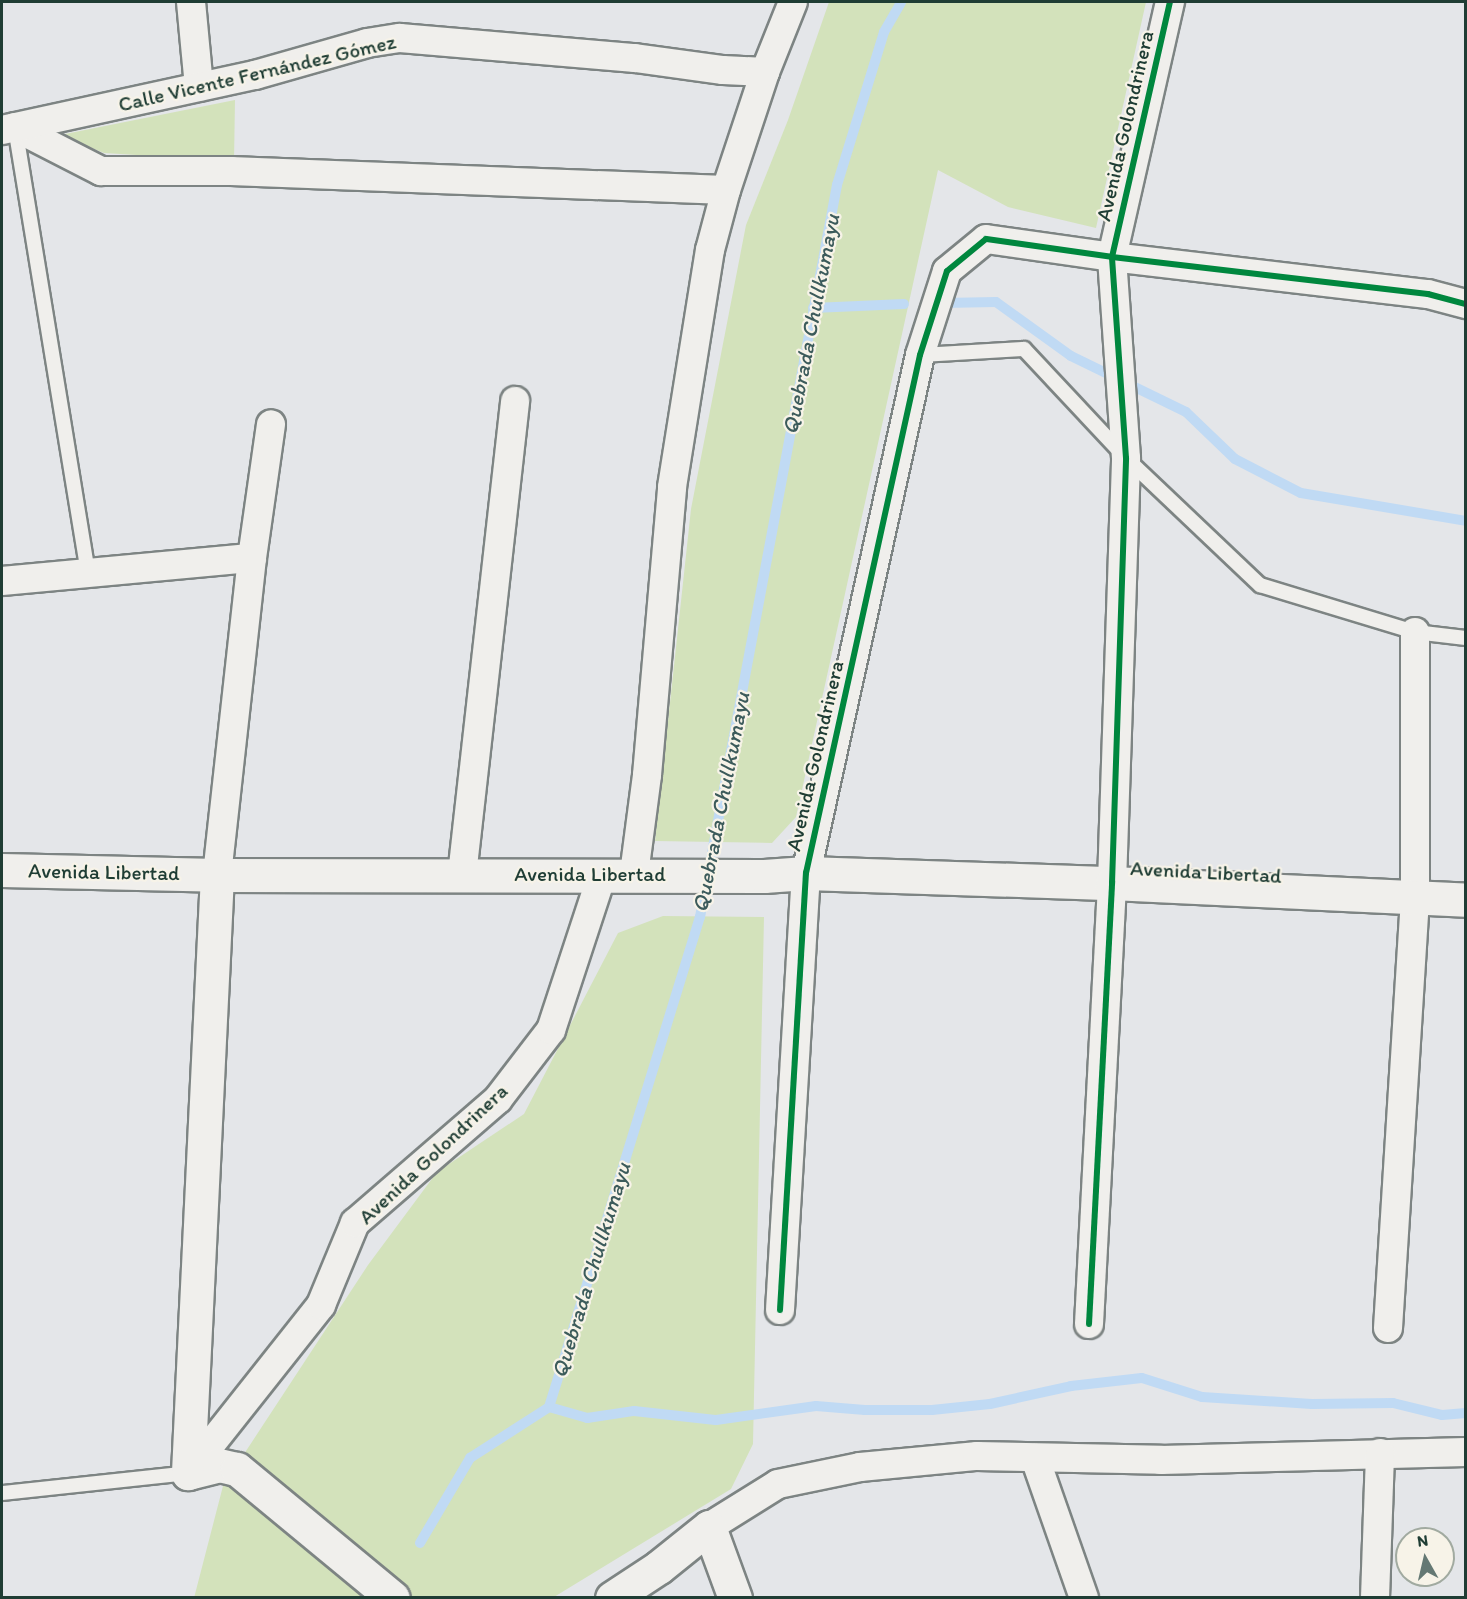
<!DOCTYPE html>
<html>
<head>
<meta charset="utf-8">
<style>
	body { margin:0 }
	#map { position:relative; width:1467px; height:1599px; overflow:hidden; background:#e4e6e9; font-family:Itim,sans-serif }
	div>[style] { position:absolute }
	.green>* { inset:0; background:#d3e2bb }
	.stream>* { height:10px; margin:-5px; padding:0 5px; transform-origin:5px; border-radius:5px; background:#c0daf4 }
	.roads { filter:drop-shadow(2px 0 #7d8483) drop-shadow(-2px 0 #7d8483) drop-shadow(0 2px #7d8483) drop-shadow(0 -2px #7d8483) }
	.service>* { height:14px; margin:-7px; padding:0 7px; transform-origin:7px; border-radius:7px; background:#f0efec }
	.minor>* { height:28px; margin:-14px; padding:0 14px; transform-origin:14px; border-radius:14px; background:#f0efec }
	.tertiary>* { height:33px; margin:-16.5px; padding:0 16.5px; transform-origin:16.5px; border-radius:16.5px; background:#f0efec }
	.secondary>* { height:33px; margin:-16.5px; padding:0 16.5px; transform-origin:16.5px; border-radius:16.5px; background:#f0efec }
	.cycleway>* { height:6px; margin:-3px; padding:0 3px; transform-origin:3px; border-radius:3px; background:#00873e }
	span { translate:-50% -50%; white-space:nowrap; text-align:center; line-height:1.15; -webkit-text-stroke:4.5px #f7f3e8; paint-order:stroke }
	.street-label { font-size:21px; color:#1f3d34 }
	.water-label { font-size:22px; color:#3c5b5b; font-style:italic }
	.frame { position:absolute; inset:0; border:3px solid #1f3d34; pointer-events:none }
	.north { position:absolute; left:1395px; top:1527px; width:60px; height:60px; box-sizing:border-box; background:#f7f3e8; border:2px solid #a1aaa0; border-radius:50%; rotate:352deg; font-size:16px; font-weight:700; line-height:24px; text-align:center; color:#1f3d34 }
	.north::after { content:''; display:block; margin:auto; width:21px; height:27px; background:#647873; clip-path:polygon(50% 0,100% 100%,50% 72%,0 100%) }
</style>
</head>
<body>
<div id="map">
	<div class="green">
		<div style="clip-path:polygon(829px 2px,1146px 2px,1096px 228px,1008px 207px,938px 170px,796px 817px,772px 843px,655px 841px,691px 509px,746px 225px,788px 120px)"></div>
		<div style="clip-path:polygon(235px 100px,234px 161px,104px 153px,60px 135px)"></div>
		<div style="clip-path:polygon(663px 916px,764px 917px,753px 1444px,731px 1489px,554px 1597px,194px 1598px,223px 1486px,368px 1265px,437px 1172px,524px 1114px,618px 933px)"></div>
	</div>
	<div class="stream">
		<div style="left:943px;top:303px;width:53px;rotate:-1.1deg"></div>
		<div style="left:996px;top:302px;width:92px;rotate:35.8deg"></div>
		<div style="left:1071px;top:356px;width:128px;rotate:26deg"></div>
		<div style="left:1186px;top:412px;width:68px;rotate:43.8deg"></div>
		<div style="left:1235px;top:459px;width:74px;rotate:27.3deg"></div>
		<div style="left:1301px;top:493px;width:167px;rotate:9.6deg"></div>
		<div style="left:813px;top:308px;width:91px;rotate:-2.5deg"></div>
		<div style="left:549px;top:1407px;width:40px;rotate:16deg"></div>
		<div style="left:587px;top:1418px;width:48px;rotate:-8.5deg"></div>
		<div style="left:634px;top:1411px;width:82px;rotate:6.3deg"></div>
		<div style="left:716px;top:1420px;width:101px;rotate:-8deg"></div>
		<div style="left:816px;top:1406px;width:49px;rotate:4.7deg"></div>
		<div style="left:865px;top:1410px;width:67px"></div>
		<div style="left:932px;top:1410px;width:58px;rotate:-5.9deg"></div>
		<div style="left:990px;top:1404px;width:83px;rotate:-12.5deg"></div>
		<div style="left:1071px;top:1386px;width:71px;rotate:-6.4deg"></div>
		<div style="left:1142px;top:1378px;width:63px;rotate:17.6deg"></div>
		<div style="left:1202px;top:1397px;width:110px;rotate:3.6deg"></div>
		<div style="left:1312px;top:1404px;width:81px;rotate:-0.7deg"></div>
		<div style="left:1393px;top:1403px;width:50px;rotate:13.8deg"></div>
		<div style="left:1442px;top:1415px;width:24px;rotate:-5deg"></div>
		<div style="left:420px;top:1543px;width:99px;rotate:-59.5deg"></div>
		<div style="left:470px;top:1458px;width:94px;rotate:-32.8deg"></div>
		<div style="left:549px;top:1407px;width:47px;rotate:-72.7deg"></div>
		<div style="left:563px;top:1362px;width:466px;rotate:-72.9deg"></div>
		<div style="left:700px;top:917px;width:745px;rotate:-79.4deg"></div>
		<div style="left:837px;top:185px;width:160px;rotate:-72.9deg"></div>
		<div style="left:884px;top:32px;width:34px;rotate:-60deg"></div>
	</div>
	<div class="roads">
		<div class="service">
			<div style="left:15px;top:127px;width:452px;rotate:80.7deg"></div>
			<div style="left:920px;top:355px;width:104px;rotate:-3.3deg"></div>
			<div style="left:1024px;top:349px;width:149px;rotate:46.9deg"></div>
			<div style="left:1126px;top:458px;width:185px;rotate:43.5deg"></div>
			<div style="left:1260px;top:585px;width:162px;rotate:16.9deg"></div>
			<div style="left:1415px;top:632px;width:51px;rotate:6.7deg"></div>
			<div style="left:2px;top:1493px;width:187px;rotate:-6.1deg"></div>
		</div>
		<div class="minor">
			<div style="left:191px;top:2px;width:85px;rotate:84.6deg"></div>
			<div style="left:15px;top:127px;width:97px;rotate:27.1deg"></div>
			<div style="left:101px;top:171px;width:130px"></div>
			<div style="left:231px;top:171px;width:495px;rotate:2.2deg"></div>
			<div style="left:2px;top:130px;width:259px;rotate:-12.3deg"></div>
			<div style="left:255px;top:75px;width:116px;rotate:-15.9deg"></div>
			<div style="left:367px;top:43px;width:33px;rotate:-9deg"></div>
			<div style="left:400px;top:38px;width:236px;rotate:4.9deg"></div>
			<div style="left:635px;top:58px;width:89px;rotate:7.8deg"></div>
			<div style="left:723px;top:70px;width:42px;rotate:2.7deg"></div>
			<div style="left:2px;top:581px;width:251px;rotate:-5.3deg"></div>
			<div style="left:634px;top:874px;width:100px;rotate:-82.5deg"></div>
			<div style="left:647px;top:775px;width:289px;rotate:-85deg"></div>
			<div style="left:672px;top:487px;width:240px;rotate:-80.9deg"></div>
			<div style="left:710px;top:250px;width:62px;rotate:-75.1deg"></div>
			<div style="left:726px;top:190px;width:124px;rotate:-71.7deg"></div>
			<div style="left:765px;top:72px;width:75px;rotate:-68.2deg"></div>
			<div style="left:217px;top:875px;width:319px;rotate:-83.7deg"></div>
			<div style="left:252px;top:558px;width:135px;rotate:-81.9deg"></div>
			<div style="left:462px;top:875px;width:477px;rotate:-83.6deg"></div>
			<div style="left:780px;top:1310px;width:438px;rotate:-86.6deg"></div>
			<div style="left:806px;top:873px;width:530px;rotate:-77.59deg"></div>
			<div style="left:920px;top:355px;width:88px;rotate:-72.2deg"></div>
			<div style="left:947px;top:271px;width:50px;rotate:-39.4deg"></div>
			<div style="left:986px;top:239px;width:127px;rotate:8.1deg"></div>
			<div style="left:1112px;top:257px;width:318px;rotate:6.7deg"></div>
			<div style="left:1428px;top:294px;width:39px;rotate:15deg"></div>
			<div style="left:1089px;top:1324px;width:442px;rotate:-87deg"></div>
			<div style="left:1112px;top:883px;width:425px;rotate:-88.1deg"></div>
			<div style="left:1126px;top:458px;width:201px;rotate:-94deg"></div>
			<div style="left:1112px;top:257px;width:262px;rotate:-77.2deg"></div>
			<div style="left:1388px;top:1328px;width:429px;rotate:-86.4deg"></div>
			<div style="left:1415px;top:900px;width:268px;rotate:-90deg"></div>
			<div style="left:1035px;top:1458px;width:148px;rotate:70.7deg"></div>
			<div style="left:188px;top:1473px;width:214px;rotate:-51.6deg"></div>
			<div style="left:321px;top:1305px;width:89px;rotate:-67.5deg"></div>
			<div style="left:355px;top:1223px;width:189px;rotate:-40.9deg"></div>
			<div style="left:498px;top:1099px;width:87px;rotate:-52.5deg"></div>
			<div style="left:551px;top:1030px;width:163px;rotate:-71.8deg"></div>
			<div style="left:709px;top:1527px;width:81px;rotate:-31.9deg"></div>
			<div style="left:778px;top:1484px;width:84px;rotate:-11.7deg"></div>
			<div style="left:860px;top:1467px;width:118px;rotate:-5.4deg"></div>
			<div style="left:977px;top:1456px;width:184px;rotate:1.2deg"></div>
			<div style="left:1161px;top:1460px;width:305px;rotate:-1.5deg"></div>
			<div style="left:1375px;top:1598px;width:145px;rotate:-88deg"></div>
		</div>
		<div class="tertiary">
			<div style="left:217px;top:875px;width:599px;rotate:92.78deg"></div>
			<div style="left:188px;top:1473px;width:32px;rotate:-14deg"></div>
			<div style="left:219px;top:1465px;width:18px;rotate:13deg"></div>
			<div style="left:237px;top:1469px;width:202px;rotate:39.6deg"></div>
			<div style="left:612px;top:1598px;width:56px;rotate:-33.4deg"></div>
			<div style="left:659px;top:1567px;width:64px;rotate:-38.7deg"></div>
			<div style="left:709px;top:1527px;width:76px;rotate:69.9deg"></div>
		</div>
		<div class="secondary">
			<div style="left:2px;top:870px;width:215px;rotate:1.3deg"></div>
			<div style="left:217px;top:875px;width:547px;rotate:0.1deg"></div>
			<div style="left:764px;top:876px;width:42px;rotate:-4.1deg"></div>
			<div style="left:806px;top:873px;width:306px;rotate:1.9deg"></div>
			<div style="left:1112px;top:883px;width:354px;rotate:2.7deg"></div>
		</div>
	</div>
	<div class="cycleway">
		<div style="left:780px;top:1310px;width:438px;rotate:-86.6deg"></div>
		<div style="left:806px;top:873px;width:530px;rotate:-77.59deg"></div>
		<div style="left:920px;top:355px;width:88px;rotate:-72.2deg"></div>
		<div style="left:947px;top:271px;width:50px;rotate:-39.4deg"></div>
		<div style="left:986px;top:239px;width:127px;rotate:8.1deg"></div>
		<div style="left:1112px;top:257px;width:318px;rotate:6.7deg"></div>
		<div style="left:1428px;top:294px;width:39px;rotate:15deg"></div>
		<div style="left:1089px;top:1324px;width:442px;rotate:-87deg"></div>
		<div style="left:1112px;top:883px;width:425px;rotate:-88.1deg"></div>
		<div style="left:1126px;top:458px;width:201px;rotate:-94deg"></div>
		<div style="left:1112px;top:257px;width:262px;rotate:-77.2deg"></div>
	</div>
	<div class="street-label">
		<span style="left:257px;top:73px;rotate:-13deg">Calle Vicente Fernández Gómez</span>
		<span style="left:1125px;top:126px;rotate:-77deg">Avenida Golondrinera</span>
		<span style="left:815px;top:756px;rotate:-77deg">Avenida Golondrinera</span>
		<span style="left:104px;top:872px;rotate:1deg">Avenida Libertad</span>
		<span style="left:1206px;top:872px;rotate:3deg">Avenida Libertad</span>
		<span style="left:590px;top:874px">Avenida Libertad</span>
		<span style="left:433px;top:1154px;rotate:-43deg">Avenida Golondrinera</span>
	</div>
	<div class="water-label">
		<span style="left:811px;top:324px;rotate:-79deg">Quebrada Chullkumayu</span>
		<span style="left:721px;top:802px;rotate:-79deg">Quebrada Chullkumayu</span>
		<span style="left:591px;top:1270px;rotate:-73deg">Quebrada Chullkumayu</span>
	</div>
	<div class="frame"></div>
	<div class="north">N</div>
</div>
</body>
</html>
